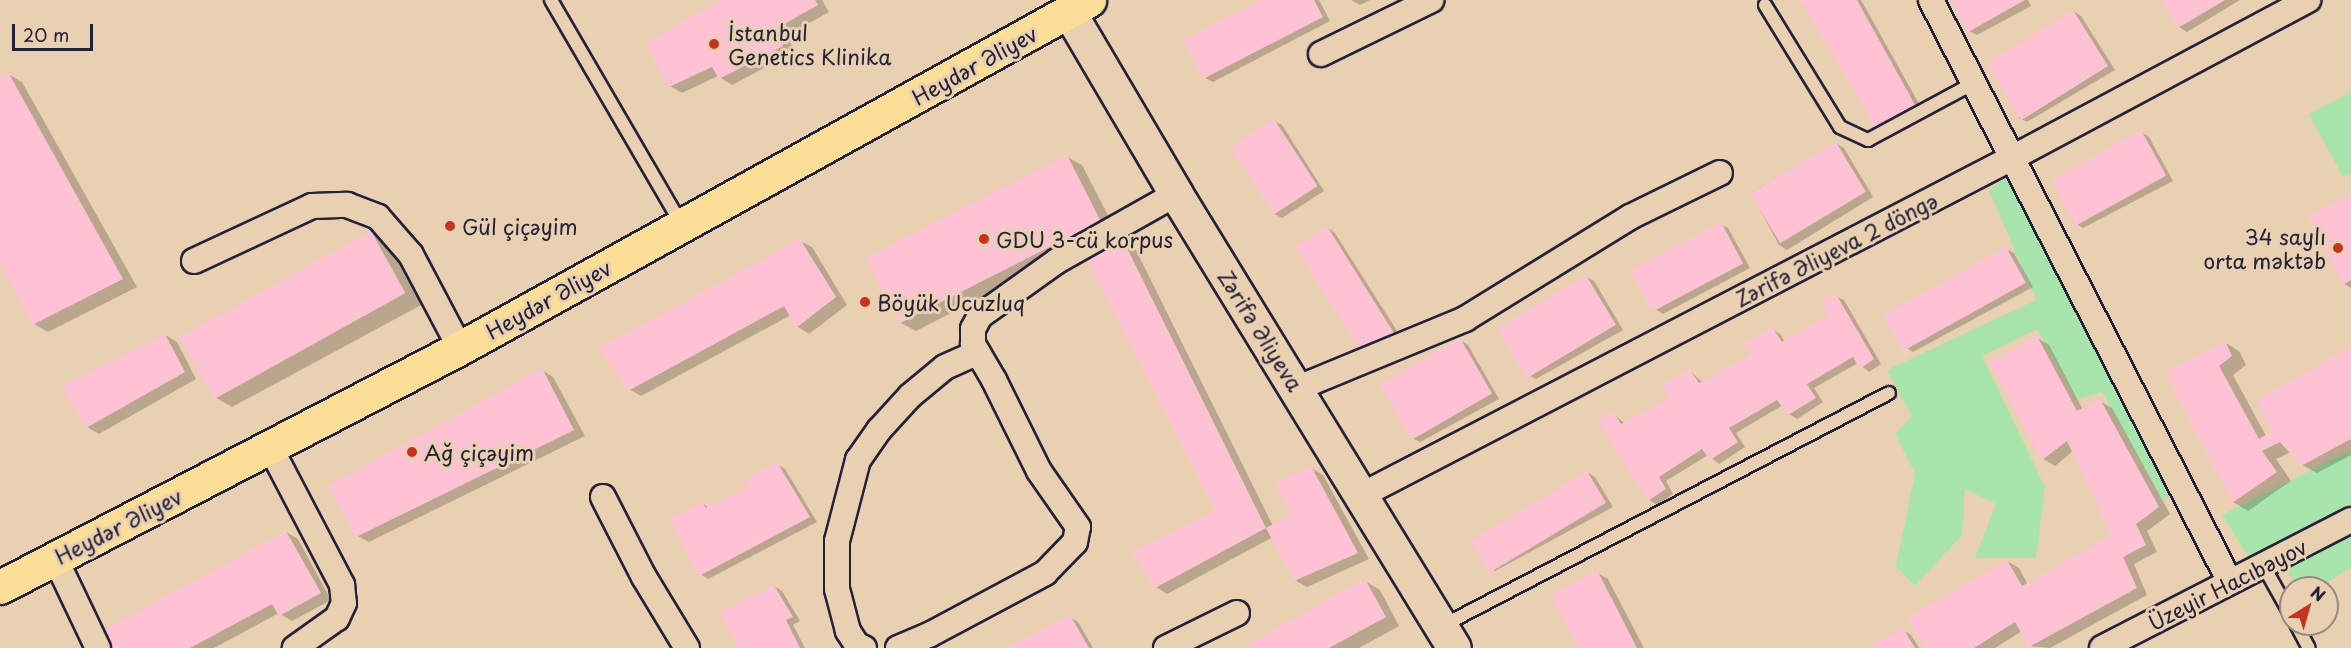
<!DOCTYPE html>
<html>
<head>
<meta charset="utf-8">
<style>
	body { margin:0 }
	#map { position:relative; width:2351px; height:648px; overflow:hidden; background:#e9d0b1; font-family:"Playpen Sans",sans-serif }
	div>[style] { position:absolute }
	.green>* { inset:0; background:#a7e5ac }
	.shadow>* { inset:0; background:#0003 }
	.building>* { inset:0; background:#fdc3d4; transform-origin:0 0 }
	.roads { filter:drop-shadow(2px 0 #22223b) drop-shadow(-2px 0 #22223b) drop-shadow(0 2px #22223b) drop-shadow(0 -2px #22223b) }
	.lane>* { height:12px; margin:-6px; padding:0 6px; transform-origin:6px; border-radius:6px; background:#e9d0b1 }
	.street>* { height:24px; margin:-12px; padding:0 12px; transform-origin:12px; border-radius:12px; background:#e9d0b1 }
	.secondary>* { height:33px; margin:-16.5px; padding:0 16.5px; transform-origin:16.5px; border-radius:16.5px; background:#e9d0b1 }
	.primary>* { height:33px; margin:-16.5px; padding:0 16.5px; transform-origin:16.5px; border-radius:16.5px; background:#fdde96 }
	.dots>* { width:16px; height:16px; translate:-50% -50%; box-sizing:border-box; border:3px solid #e9d0b1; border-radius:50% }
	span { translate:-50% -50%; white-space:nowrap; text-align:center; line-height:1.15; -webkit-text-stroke:6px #e9d0b1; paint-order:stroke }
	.poi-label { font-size:21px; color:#22223b }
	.left { translate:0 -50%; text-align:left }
	.right { translate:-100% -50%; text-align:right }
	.street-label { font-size:21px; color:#22223b }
	.north { position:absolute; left:2279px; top:576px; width:60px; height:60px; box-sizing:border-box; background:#e9d0b1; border:2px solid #998a82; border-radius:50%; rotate:37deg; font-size:16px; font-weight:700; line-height:24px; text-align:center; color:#22223b }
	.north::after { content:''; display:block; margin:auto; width:21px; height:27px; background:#c8321e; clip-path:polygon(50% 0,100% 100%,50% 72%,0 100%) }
	.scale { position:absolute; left:12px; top:24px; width:81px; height:27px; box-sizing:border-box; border:3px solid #22223b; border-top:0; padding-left:8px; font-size:18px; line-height:21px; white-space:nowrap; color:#22223b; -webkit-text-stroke:4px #e9d0b1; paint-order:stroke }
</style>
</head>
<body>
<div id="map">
	<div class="green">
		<div style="clip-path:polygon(2351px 92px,2351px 173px,2343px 177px,2309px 114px)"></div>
		<div style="clip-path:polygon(2009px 175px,2172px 489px,2164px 503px,2102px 392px,2077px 399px,2037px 329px,1982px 356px,2045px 487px,2036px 558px,1975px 558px,1996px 504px,1965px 489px,1962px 535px,1915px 586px,1896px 566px,1915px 473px,1895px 434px,1912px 416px,1887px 370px,2036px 300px,1989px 190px)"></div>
		<div style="clip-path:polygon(2351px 450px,2351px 511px,2252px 562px,2222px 515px)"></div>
		<div style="clip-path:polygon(2351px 530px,2351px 567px,2319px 588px,2301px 588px,2281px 565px)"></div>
	</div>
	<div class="shadow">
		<div style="clip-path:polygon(723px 0,822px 0,829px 12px,788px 35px,794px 52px,732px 85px,718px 76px,682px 93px,670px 86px)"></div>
		<div style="clip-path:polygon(1263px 0,1319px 0,1330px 21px,1213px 82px,1205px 78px)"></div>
		<div style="clip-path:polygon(1351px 0,1370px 0,1360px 5px)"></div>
		<div style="clip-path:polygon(1802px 0,1861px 0,1922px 109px,1885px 131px,1877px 127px)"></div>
		<div style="clip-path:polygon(1954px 0,2028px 0,2031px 6px,1977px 35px,1969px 31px)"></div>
		<div style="clip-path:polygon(2162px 0,2240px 0,2187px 32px,2179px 27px)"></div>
		<div style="clip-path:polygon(2073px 11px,2081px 16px,2115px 70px,2027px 122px,2019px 118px)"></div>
		<div style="clip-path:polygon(8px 74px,22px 82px,137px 287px,48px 332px,34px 324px,0 261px,0 78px)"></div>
		<div style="clip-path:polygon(1274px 121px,1282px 125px,1324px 191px,1282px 218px,1274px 214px)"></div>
		<div style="clip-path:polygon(2141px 132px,2149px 137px,2173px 181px,2083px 228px,2075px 223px)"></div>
		<div style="clip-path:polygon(1836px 143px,1844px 148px,1873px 197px,1787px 250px,1779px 245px,1751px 193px)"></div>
		<div style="clip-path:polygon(1067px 157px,1082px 165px,1115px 229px,916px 331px,901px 323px)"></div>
		<div style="clip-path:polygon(2351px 196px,2351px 288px,2344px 284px)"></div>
		<div style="clip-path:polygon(1720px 224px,1728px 228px,1750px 268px,1663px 314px,1655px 309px)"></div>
		<div style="clip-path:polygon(1328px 228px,1335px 233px,1404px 342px,1374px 361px)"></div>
		<div style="clip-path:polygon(1118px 231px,1130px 238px,1273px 526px,1293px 515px,1311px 468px,1323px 475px,1369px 559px,1307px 587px,1295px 580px,1273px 537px,1167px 594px,1156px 587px,1217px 511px)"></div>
		<div style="clip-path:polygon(371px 233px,390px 243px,423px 304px,232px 407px,213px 396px)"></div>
		<div style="clip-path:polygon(800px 241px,812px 247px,847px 305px,809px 334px,798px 327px,791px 315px,641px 396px,629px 389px)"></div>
		<div style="clip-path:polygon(2006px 249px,2014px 253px,2033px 287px,1913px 352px,1905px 347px)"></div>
		<div style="clip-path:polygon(1586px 277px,1594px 281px,1623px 330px,1536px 379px,1528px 375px)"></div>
		<div style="clip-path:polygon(1835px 296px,1844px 300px,1881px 364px,1869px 372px,1858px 363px,1814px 388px,1823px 402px,1797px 419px,1789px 414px,1783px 405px,1736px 433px,1745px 447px,1719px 464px,1708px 455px,1666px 481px,1673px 494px,1657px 505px,1649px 500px,1613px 413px,1625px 424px,1671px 399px,1690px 371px,1703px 383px,1752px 356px,1772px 329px,1780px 334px,1785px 342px,1830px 316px)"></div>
		<div style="clip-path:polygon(165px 335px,177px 342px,196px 379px,99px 434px,87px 427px)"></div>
		<div style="clip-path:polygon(2037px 338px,2049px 345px,2083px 410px,2100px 401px,2112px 408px,2170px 514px,2147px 531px,2157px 552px,2134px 564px,2147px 595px,2050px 648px,2030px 646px,2022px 631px,1995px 648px,1927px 648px,2007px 561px,2019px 568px,2028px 585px,2113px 536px,2073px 451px,2055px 466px,2043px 459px,1991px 363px)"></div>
		<div style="clip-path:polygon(1460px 340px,1468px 345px,1499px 399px,1420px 442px,1412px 438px)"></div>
		<div style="clip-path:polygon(2224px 342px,2239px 351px,2246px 365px,2233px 375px,2266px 436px,2274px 431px,2351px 348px,2351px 455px,2317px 473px,2302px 465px,2291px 452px,2276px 459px,2291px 481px,2248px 511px,2233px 502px,2167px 373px)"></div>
		<div style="clip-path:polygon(542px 370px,553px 377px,585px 436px,369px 542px,358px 536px)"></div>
		<div style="clip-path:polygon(777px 464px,785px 469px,817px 522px,708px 579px,700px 574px,702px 503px,709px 508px,750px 487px)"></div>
		<div style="clip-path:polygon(1587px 472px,1595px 477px,1613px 507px,1495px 571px,1487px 566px)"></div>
		<div style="clip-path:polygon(286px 532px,298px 539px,331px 600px,292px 621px,279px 613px,214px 648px,115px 648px)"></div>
		<div style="clip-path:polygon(1596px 572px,1608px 579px,1644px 648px,1580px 648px)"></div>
		<div style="clip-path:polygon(1365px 581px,1380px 590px,1399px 626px,1359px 648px,1243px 648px)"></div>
		<div style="clip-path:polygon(774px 586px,782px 591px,800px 621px,793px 625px,805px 648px,740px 648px)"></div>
		<div style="clip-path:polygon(1070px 617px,1078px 622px,1093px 648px,1010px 648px)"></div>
		<div style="clip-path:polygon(1903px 630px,1911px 635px,1919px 648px,1869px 648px)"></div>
	</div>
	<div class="building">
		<div style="clip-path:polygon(720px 0,815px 0,818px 5px,777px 28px,783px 46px,719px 79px,712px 67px,669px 87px,645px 43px)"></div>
		<div style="clip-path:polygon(1260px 0,1314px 0,1323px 17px,1203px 79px,1183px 40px)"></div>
		<div style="clip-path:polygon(1800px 0,1857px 0,1915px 105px,1876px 128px)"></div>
		<div style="clip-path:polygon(1952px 0,2025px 0,1968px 32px)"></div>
		<div style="clip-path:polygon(2161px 0,2225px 0,2178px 28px)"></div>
		<div style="left:2073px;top:10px;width:66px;height:102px;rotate:58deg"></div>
		<div style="clip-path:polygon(8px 72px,123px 279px,32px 325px,0 264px,0 76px)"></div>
		<div style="left:1274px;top:119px;width:80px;height:52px;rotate:57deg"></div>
		<div style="left:2141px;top:130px;width:52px;height:103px;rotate:61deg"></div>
		<div style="left:1836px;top:142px;width:58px;height:100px;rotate:59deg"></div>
		<div style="left:1067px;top:155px;width:74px;height:226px;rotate:63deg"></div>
		<div style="clip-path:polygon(2351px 194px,2351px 280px,2343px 285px,2308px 216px)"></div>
		<div style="left:1721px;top:222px;width:47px;height:103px;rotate:62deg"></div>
		<div style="left:1327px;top:226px;width:131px;height:38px;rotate:58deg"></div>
		<div style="clip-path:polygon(1118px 230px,1266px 528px,1155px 588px,1131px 552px,1215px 510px,1082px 251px)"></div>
		<div style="left:371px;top:231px;width:71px;height:219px;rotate:61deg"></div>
		<div style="clip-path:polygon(800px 239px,836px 297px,796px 328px,784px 306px,628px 391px,599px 348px)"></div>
		<div style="left:2006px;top:247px;width:41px;height:141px;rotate:61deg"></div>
		<div style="left:1586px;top:275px;width:58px;height:104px;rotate:59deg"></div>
		<div style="clip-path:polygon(1836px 294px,1874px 359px,1860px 369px,1853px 357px,1807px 384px,1816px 398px,1788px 415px,1777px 400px,1729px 428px,1738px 442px,1710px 460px,1702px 449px,1659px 477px,1666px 489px,1648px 501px,1597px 420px,1613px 411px,1621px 424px,1669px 399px,1661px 384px,1690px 370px,1699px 383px,1750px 355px,1744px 343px,1772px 327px,1782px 342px,1828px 316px,1820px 302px)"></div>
		<div style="clip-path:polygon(165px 334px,185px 372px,86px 428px,61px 386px)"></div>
		<div style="clip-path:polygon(2037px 336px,2077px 411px,2100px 399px,2159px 507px,2136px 524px,2146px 545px,2123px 557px,2137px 588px,2029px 647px,2015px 622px,1974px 648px,1925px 648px,1907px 618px,2007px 560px,2022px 586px,2111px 535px,2067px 441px,2042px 460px,1989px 362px)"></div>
		<div style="left:1460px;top:338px;width:64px;height:93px;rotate:60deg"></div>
		<div style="clip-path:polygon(2225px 341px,2232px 356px,2219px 366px,2259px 439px,2272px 431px,2256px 401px,2351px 346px,2351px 439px,2301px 466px,2280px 442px,2262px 451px,2277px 472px,2232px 503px,2165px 372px)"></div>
		<div style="clip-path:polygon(542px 368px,574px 430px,356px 537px,328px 486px)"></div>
		<div style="clip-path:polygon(777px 462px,810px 517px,699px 576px,669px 519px,702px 502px,706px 508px,748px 486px,744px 479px)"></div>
		<div style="clip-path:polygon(1311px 466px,1358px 553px,1294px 581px,1266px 528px,1291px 514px,1275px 483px)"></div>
		<div style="left:1587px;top:471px;width:37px;height:136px;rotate:59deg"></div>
		<div style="clip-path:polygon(286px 531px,321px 593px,279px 616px,272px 604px,190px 648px,113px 648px,103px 630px)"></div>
		<div style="clip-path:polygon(1597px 570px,1637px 648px,1578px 648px,1551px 596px)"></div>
		<div style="clip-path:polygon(1365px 579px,1386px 617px,1329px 648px,1240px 648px)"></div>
		<div style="clip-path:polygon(774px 585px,793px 617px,786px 620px,800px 648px,739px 648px,719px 612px)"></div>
		<div style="clip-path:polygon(1070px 615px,1089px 648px,1006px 648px)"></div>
		<div style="clip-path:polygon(1903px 628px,1915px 648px,1866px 648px)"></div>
	</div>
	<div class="roads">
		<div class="lane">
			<div style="left:551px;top:0;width:260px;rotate:59.8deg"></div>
			<div style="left:1765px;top:5px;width:143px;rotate:58.4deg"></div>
			<div style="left:1840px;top:127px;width:31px;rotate:25deg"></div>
			<div style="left:1868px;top:140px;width:120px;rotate:-28.3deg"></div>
			<div style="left:2263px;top:565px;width:57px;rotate:60.8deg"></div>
			<div style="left:2296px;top:624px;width:27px;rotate:62deg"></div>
			<div style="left:1442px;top:626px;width:504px;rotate:-27.53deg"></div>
		</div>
		<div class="street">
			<div style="left:1931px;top:0;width:654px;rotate:62.81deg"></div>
			<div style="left:1321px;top:54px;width:123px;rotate:-26.1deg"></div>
			<div style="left:194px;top:261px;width:130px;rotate:-25deg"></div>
			<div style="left:312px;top:206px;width:35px;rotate:-2deg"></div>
			<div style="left:347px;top:205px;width:33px;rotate:21deg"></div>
			<div style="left:378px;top:217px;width:50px;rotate:49deg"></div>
			<div style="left:411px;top:255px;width:105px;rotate:62.2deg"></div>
			<div style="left:1298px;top:388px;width:181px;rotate:-22.4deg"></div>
			<div style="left:1465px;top:319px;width:194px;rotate:-31.7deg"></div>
			<div style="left:1630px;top:217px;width:100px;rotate:-26.1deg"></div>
			<div style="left:270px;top:447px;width:156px;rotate:62.4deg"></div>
			<div style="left:342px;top:585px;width:18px;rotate:84deg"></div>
			<div style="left:344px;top:603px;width:17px;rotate:115deg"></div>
			<div style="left:337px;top:618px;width:52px;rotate:144.5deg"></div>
			<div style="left:1362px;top:495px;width:732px;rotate:-27.41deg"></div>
			<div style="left:2012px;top:158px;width:336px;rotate:-28.1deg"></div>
			<div style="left:603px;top:497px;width:90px;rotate:62.9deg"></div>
			<div style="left:644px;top:577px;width:83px;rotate:58.8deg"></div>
			<div style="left:55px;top:558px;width:100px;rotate:64.5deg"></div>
			<div style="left:864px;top:648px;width:8px;rotate:-157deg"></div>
			<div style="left:857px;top:645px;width:17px;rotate:-123deg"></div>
			<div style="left:848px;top:631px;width:43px;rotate:-104.7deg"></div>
			<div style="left:837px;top:589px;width:48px;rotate:-90deg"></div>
			<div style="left:837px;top:541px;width:84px;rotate:-75.5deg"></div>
			<div style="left:858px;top:460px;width:37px;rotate:-55deg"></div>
			<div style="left:879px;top:430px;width:46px;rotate:-47.6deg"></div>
			<div style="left:910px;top:396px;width:45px;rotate:-39.6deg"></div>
			<div style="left:945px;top:367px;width:35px;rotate:-24deg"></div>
			<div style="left:898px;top:648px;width:34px;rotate:-23deg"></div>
			<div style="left:929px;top:635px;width:132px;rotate:-28.1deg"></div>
			<div style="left:1045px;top:573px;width:43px;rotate:-45.9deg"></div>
			<div style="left:1075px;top:542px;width:15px;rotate:-79deg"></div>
			<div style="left:1078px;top:527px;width:68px;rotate:-124.9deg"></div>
			<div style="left:1039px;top:471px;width:102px;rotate:-116.3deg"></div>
			<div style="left:994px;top:380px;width:42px;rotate:-120.3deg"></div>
			<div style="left:973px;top:344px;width:15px;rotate:-90deg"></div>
			<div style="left:973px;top:329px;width:15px;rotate:-62deg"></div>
			<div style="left:980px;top:316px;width:95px;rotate:-35.5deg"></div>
			<div style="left:1057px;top:261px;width:137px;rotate:-29.4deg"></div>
			<div style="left:1166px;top:648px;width:79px;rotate:-26.2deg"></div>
			<div style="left:2102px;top:648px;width:280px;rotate:-27.2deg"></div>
		</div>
		<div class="secondary">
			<div style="left:1069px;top:12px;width:211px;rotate:59.5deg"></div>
			<div style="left:1176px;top:194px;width:532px;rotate:58.52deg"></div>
		</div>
		<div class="primary">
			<div style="left:0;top:587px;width:518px;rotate:-27.45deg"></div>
			<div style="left:460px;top:348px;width:719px;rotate:-28.95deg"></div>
		</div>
	</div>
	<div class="dots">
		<div style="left:714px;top:44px;background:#c8321e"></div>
		<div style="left:450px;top:226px;background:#c8321e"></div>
		<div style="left:984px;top:239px;background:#c8321e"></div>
		<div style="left:2338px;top:248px;background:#c8321e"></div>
		<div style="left:865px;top:302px;background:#c8321e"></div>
		<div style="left:412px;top:452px;background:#c8321e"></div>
	</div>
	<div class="poi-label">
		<span class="left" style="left:728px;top:44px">İstanbul<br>Genetics Klinika</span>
		<span class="left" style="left:462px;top:226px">Gül çiçəyim</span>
		<span class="right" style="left:2326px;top:248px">34 saylı<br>orta məktəb</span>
		<span class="left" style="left:996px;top:239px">GDU 3-cü korpus</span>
		<span class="left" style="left:877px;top:302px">Böyük Ucuzluq</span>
		<span class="left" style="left:424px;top:452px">Ağ çiçəyim</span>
	</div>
	<div class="street-label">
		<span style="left:974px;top:65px;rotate:-29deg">Heydər Əliyev</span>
		<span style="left:1836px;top:249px;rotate:-27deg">Zərifə Əliyeva 2 döngə</span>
		<span style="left:548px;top:299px;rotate:-29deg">Heydər Əliyev</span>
		<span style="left:1261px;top:330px;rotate:58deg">Zərifə Əliyeva</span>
		<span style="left:118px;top:526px;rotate:-27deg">Heydər Əliyev</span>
		<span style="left:2227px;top:584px;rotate:-27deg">Üzeyir Hacıbəyov</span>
	</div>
	<div class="north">N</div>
	<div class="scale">20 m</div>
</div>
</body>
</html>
